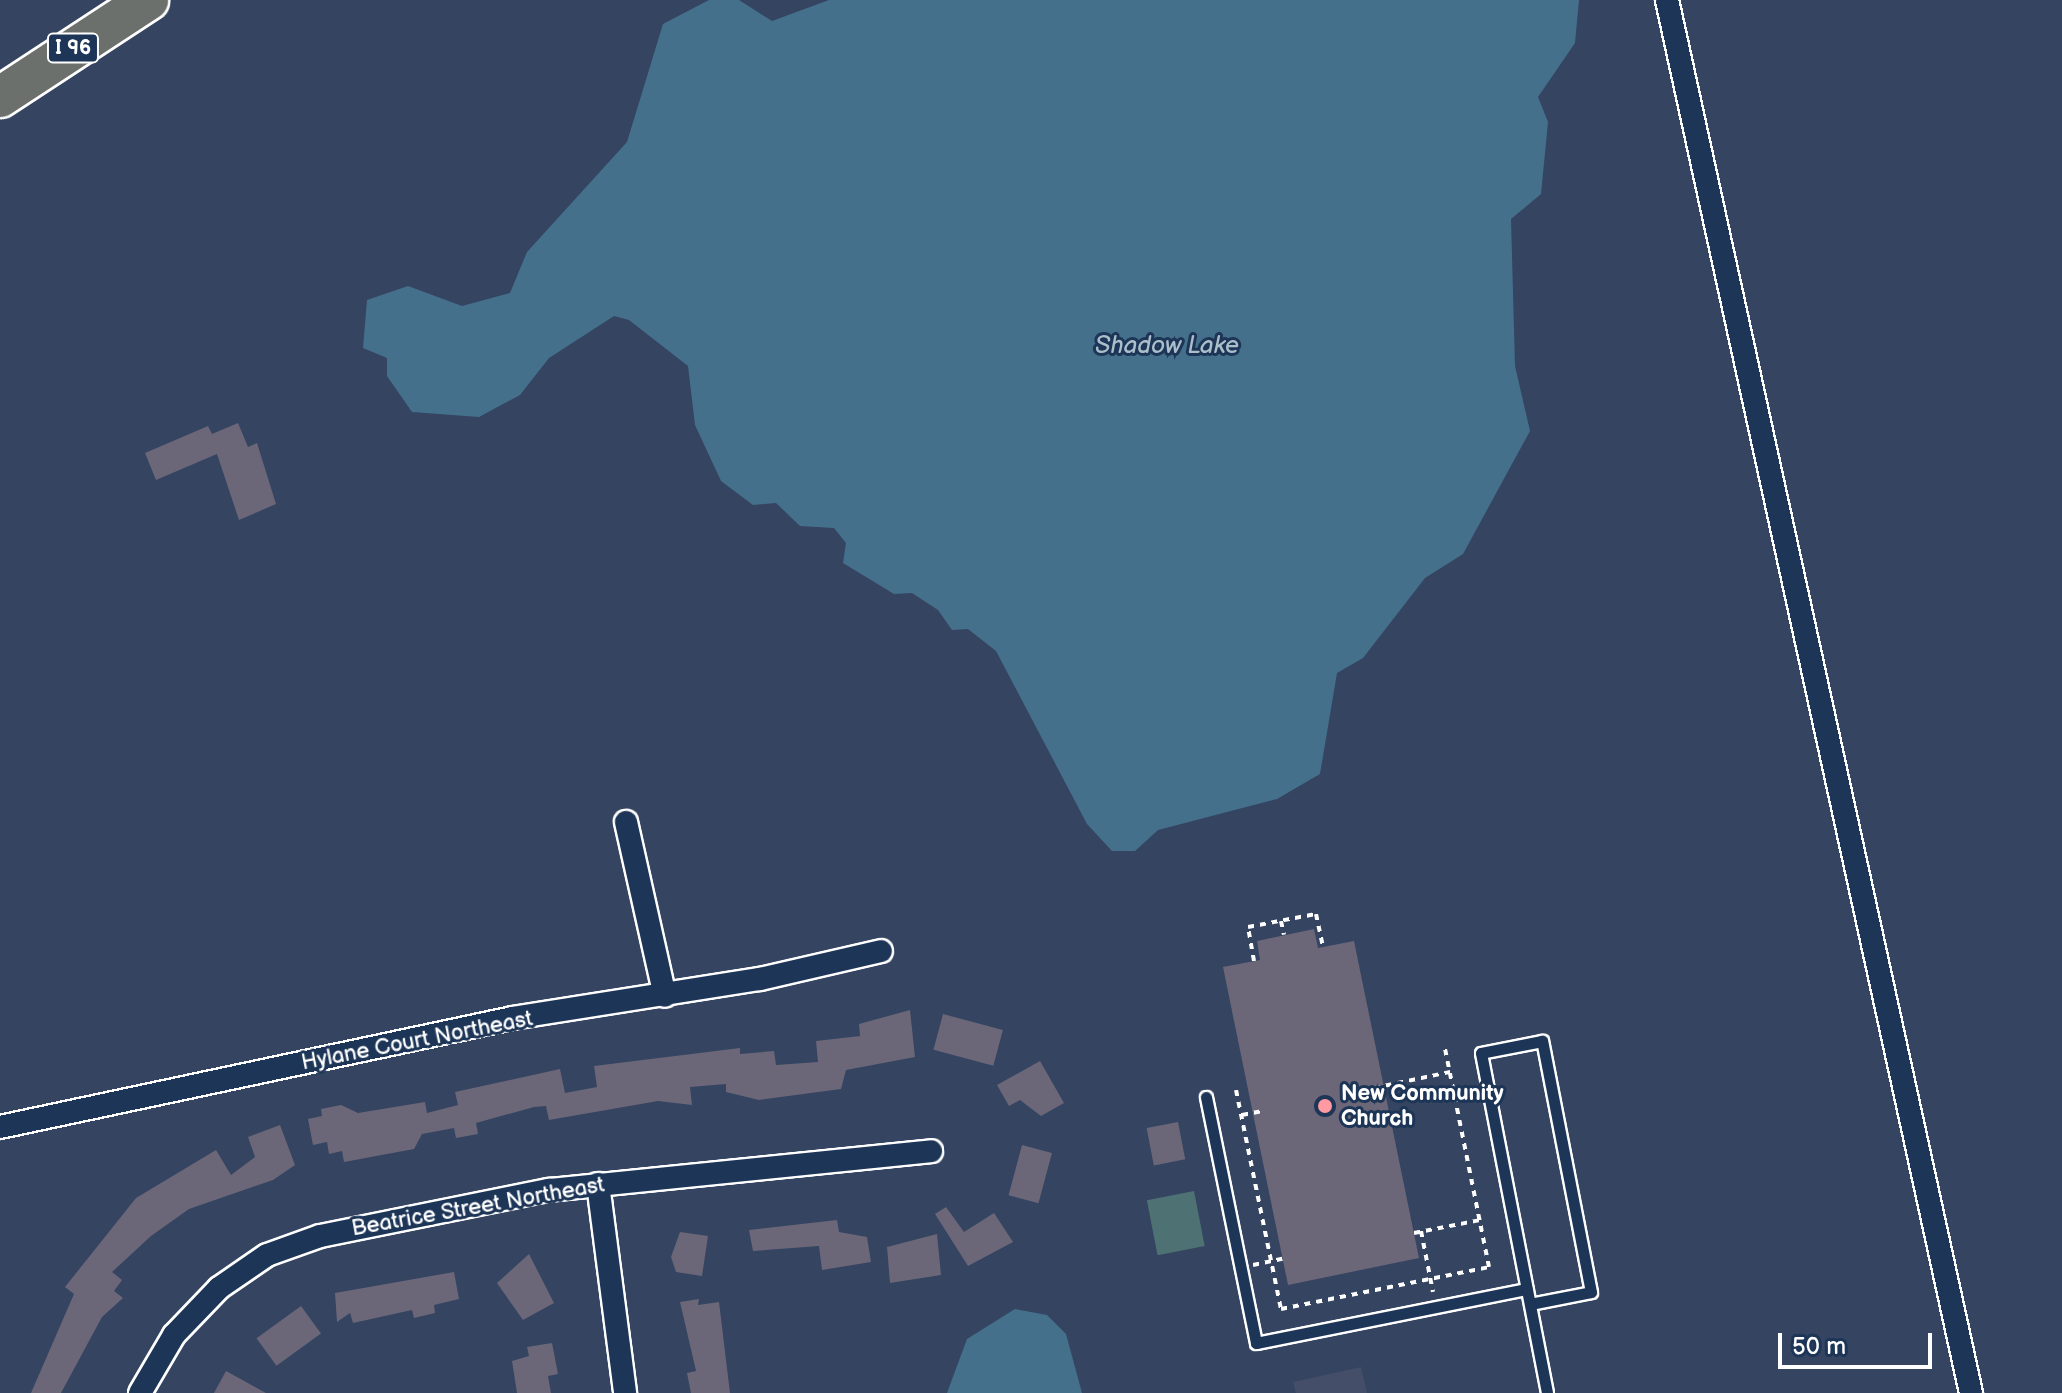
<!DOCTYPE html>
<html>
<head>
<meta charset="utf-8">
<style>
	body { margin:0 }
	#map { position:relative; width:2062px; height:1393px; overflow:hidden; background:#344461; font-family:"Balsamiq Sans",sans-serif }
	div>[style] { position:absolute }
	.built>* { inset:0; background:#444e68 }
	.green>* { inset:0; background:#4e7273; transform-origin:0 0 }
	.water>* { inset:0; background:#45708c }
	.building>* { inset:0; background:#6b6778; transform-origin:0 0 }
	.path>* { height:4px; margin-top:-2px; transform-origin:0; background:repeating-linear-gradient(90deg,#fff 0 6px,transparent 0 12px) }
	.roads { filter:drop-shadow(2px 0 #fff) drop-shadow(-2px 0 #fff) drop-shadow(0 2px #fff) drop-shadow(0 -2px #fff) }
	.lane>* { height:11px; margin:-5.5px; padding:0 5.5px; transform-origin:5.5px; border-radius:5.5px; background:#1d3557 }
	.street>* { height:22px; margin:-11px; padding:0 11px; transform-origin:11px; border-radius:11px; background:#1d3557 }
	.highway>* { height:40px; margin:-20px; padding:0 20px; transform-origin:20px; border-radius:20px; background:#6c706d }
	.dots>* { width:22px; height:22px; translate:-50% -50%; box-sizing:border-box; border:4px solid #1d3557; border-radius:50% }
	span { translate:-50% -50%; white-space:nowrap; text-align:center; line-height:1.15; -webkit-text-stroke:6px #1d3557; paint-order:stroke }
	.shield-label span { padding:2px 6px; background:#1d3557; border:2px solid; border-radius:6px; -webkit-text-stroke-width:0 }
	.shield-label { font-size:20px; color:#fff; font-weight:700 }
	.street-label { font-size:22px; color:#fff }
	.poi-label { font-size:22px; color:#fff; font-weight:700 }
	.left { translate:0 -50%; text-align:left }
	.water-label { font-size:24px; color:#abbfcb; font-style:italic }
	.scale { position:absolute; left:1778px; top:1333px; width:154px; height:36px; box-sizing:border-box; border:4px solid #fff; border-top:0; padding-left:10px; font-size:24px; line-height:28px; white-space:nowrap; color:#fff; -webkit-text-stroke:6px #1d3557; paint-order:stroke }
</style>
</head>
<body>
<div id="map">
	<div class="built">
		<div style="clip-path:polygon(1361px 1367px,1367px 1393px,1296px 1393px,1293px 1382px)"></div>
	</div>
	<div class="green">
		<div style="left:1194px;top:1191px;width:56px;height:48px;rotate:79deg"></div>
	</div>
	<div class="water">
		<div style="clip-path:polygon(709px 0,739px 0,772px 21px,829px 0,1579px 0,1575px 43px,1538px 97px,1548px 122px,1541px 194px,1511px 219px,1515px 366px,1530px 431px,1463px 554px,1425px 578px,1363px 658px,1337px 673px,1320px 774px,1277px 799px,1158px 830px,1135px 851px,1112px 851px,1087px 824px,996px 651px,968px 629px,952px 630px,938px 610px,912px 593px,894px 594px,843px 563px,846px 543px,834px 528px,800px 526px,776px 503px,753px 505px,721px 481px,695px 425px,688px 366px,629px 320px,614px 316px,549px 358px,520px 395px,479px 417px,412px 412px,387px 376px,387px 358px,363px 348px,367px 300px,408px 286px,462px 306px,510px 293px,527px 252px,627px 142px,663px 24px)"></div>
		<div style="clip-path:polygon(1015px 1309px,1047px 1315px,1066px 1334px,1082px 1393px,947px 1393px,967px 1339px)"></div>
	</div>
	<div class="building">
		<div style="clip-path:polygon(238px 423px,248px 447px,257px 443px,276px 504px,239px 520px,217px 454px,156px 480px,145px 453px,208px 426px,212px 434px)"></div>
		<div style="clip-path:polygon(1314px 929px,1318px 948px,1354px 941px,1419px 1258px,1288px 1285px,1223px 967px,1260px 960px,1257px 941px)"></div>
		<div style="clip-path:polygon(910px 1010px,915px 1057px,846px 1070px,841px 1089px,759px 1100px,726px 1092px,726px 1084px,690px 1087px,692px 1105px,658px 1101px,549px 1120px,546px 1106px,534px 1107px,476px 1123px,478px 1134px,456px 1138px,454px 1128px,422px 1134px,414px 1149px,344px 1162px,342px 1151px,329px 1154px,327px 1142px,313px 1145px,308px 1119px,322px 1116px,321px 1109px,341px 1105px,358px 1113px,425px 1102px,427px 1113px,458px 1105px,455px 1092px,560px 1069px,565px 1093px,597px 1087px,594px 1066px,740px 1048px,740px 1054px,774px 1051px,776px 1065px,818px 1062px,816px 1041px,860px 1036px,859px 1024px)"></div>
		<div style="left:943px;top:1014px;width:62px;height:37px;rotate:15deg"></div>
		<div style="clip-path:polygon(1040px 1061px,1064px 1103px,1041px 1116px,1020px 1100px,1009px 1106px,997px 1085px)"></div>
		<div style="left:1178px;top:1122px;width:38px;height:32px;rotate:79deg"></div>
		<div style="clip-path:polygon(280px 1125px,295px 1165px,273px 1180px,189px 1209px,151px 1236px,112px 1272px,122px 1280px,114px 1291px,123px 1298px,102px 1317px,61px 1393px,31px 1393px,74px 1294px,65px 1287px,136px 1198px,216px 1150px,231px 1175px,255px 1157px,248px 1137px)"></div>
		<div style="left:1022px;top:1145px;width:31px;height:52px;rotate:15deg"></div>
		<div style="clip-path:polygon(946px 1207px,964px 1232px,994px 1213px,1013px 1242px,968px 1266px,935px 1214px)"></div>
		<div style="clip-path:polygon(837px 1220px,839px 1232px,867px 1237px,871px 1262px,822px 1270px,819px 1246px,753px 1251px,749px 1230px)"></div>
		<div style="clip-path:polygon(680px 1232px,708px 1236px,702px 1276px,676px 1272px,671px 1257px)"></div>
		<div style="clip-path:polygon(937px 1234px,941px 1275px,890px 1283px,887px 1247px)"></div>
		<div style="clip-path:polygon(529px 1254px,554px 1303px,523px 1320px,497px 1283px)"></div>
		<div style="clip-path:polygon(454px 1272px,459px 1299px,434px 1305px,435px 1313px,414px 1318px,412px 1310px,353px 1323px,350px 1313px,337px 1322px,335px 1293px)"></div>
		<div style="clip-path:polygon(699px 1299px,698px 1305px,719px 1302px,730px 1393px,691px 1393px,687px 1373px,696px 1371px,680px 1302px)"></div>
		<div style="left:301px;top:1306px;width:34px;height:55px;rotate:54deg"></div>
		<div style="clip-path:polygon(552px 1343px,558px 1374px,548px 1376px,551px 1393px,517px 1393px,512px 1361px,529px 1356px,527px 1347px)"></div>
		<div style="clip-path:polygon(226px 1371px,266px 1393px,214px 1393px)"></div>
	</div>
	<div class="path">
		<div style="left:1281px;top:921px;width:14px;rotate:78deg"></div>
		<div style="left:1254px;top:961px;width:35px;rotate:-100deg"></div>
		<div style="left:1248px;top:927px;width:69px;rotate:-10.8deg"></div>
		<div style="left:1316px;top:914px;width:34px;rotate:78deg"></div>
		<div style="left:1374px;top:1088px;width:78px;rotate:-11.9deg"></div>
		<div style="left:1236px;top:1090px;width:224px;rotate:78.4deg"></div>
		<div style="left:1281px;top:1309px;width:212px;rotate:-11.4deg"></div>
		<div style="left:1489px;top:1267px;width:223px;rotate:-101.4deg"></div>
		<div style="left:1242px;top:1115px;width:21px;rotate:-11deg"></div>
		<div style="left:1421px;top:1231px;width:62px;rotate:78.9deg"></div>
		<div style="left:1414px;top:1233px;width:67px;rotate:-11.1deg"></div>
		<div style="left:1253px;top:1265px;width:30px;rotate:-12deg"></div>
	</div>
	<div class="roads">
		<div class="lane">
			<div style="left:1206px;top:1097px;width:251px;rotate:78.5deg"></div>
			<div style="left:1256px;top:1343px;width:276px;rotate:-11.3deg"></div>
			<div style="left:1530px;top:1304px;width:62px;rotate:-11.1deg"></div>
			<div style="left:1591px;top:1292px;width:256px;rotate:-101deg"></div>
			<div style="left:1542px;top:1041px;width:62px;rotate:168.9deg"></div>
			<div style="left:1481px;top:1053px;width:346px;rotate:79deg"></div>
		</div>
		<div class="street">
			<div style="left:1667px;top:0;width:1426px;rotate:77.69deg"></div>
			<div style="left:626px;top:822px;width:178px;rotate:77.4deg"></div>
			<div style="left:0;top:1127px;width:524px;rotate:-12deg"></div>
			<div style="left:513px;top:1018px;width:250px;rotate:-9deg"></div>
			<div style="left:760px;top:979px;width:124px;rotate:-13deg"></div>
			<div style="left:598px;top:1184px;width:211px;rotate:82.6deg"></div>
			<div style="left:140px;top:1393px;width:67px;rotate:-59.6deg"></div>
			<div style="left:174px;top:1335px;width:65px;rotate:-46.2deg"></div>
			<div style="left:219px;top:1288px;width:58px;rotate:-34.5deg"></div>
			<div style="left:267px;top:1255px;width:56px;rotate:-19.7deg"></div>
			<div style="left:320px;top:1236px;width:234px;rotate:-11.4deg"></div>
			<div style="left:549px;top:1190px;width:384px;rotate:-5.8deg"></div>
		</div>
		<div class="highway">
			<div style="left:0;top:97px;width:177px;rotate:-33.2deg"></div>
		</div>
	</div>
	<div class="dots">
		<div style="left:1325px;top:1106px;background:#ff9aa2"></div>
	</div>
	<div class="shield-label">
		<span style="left:73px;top:48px">I 96</span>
	</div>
	<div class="street-label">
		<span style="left:417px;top:1041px;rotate:-11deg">Hylane Court Northeast</span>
		<span style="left:478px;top:1207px;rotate:-10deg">Beatrice Street Northeast</span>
	</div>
	<div class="poi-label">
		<span class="left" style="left:1341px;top:1106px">New Community<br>Church</span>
	</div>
	<div class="water-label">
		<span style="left:1167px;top:346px">Shadow Lake</span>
	</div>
	<div class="scale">50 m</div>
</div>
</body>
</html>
